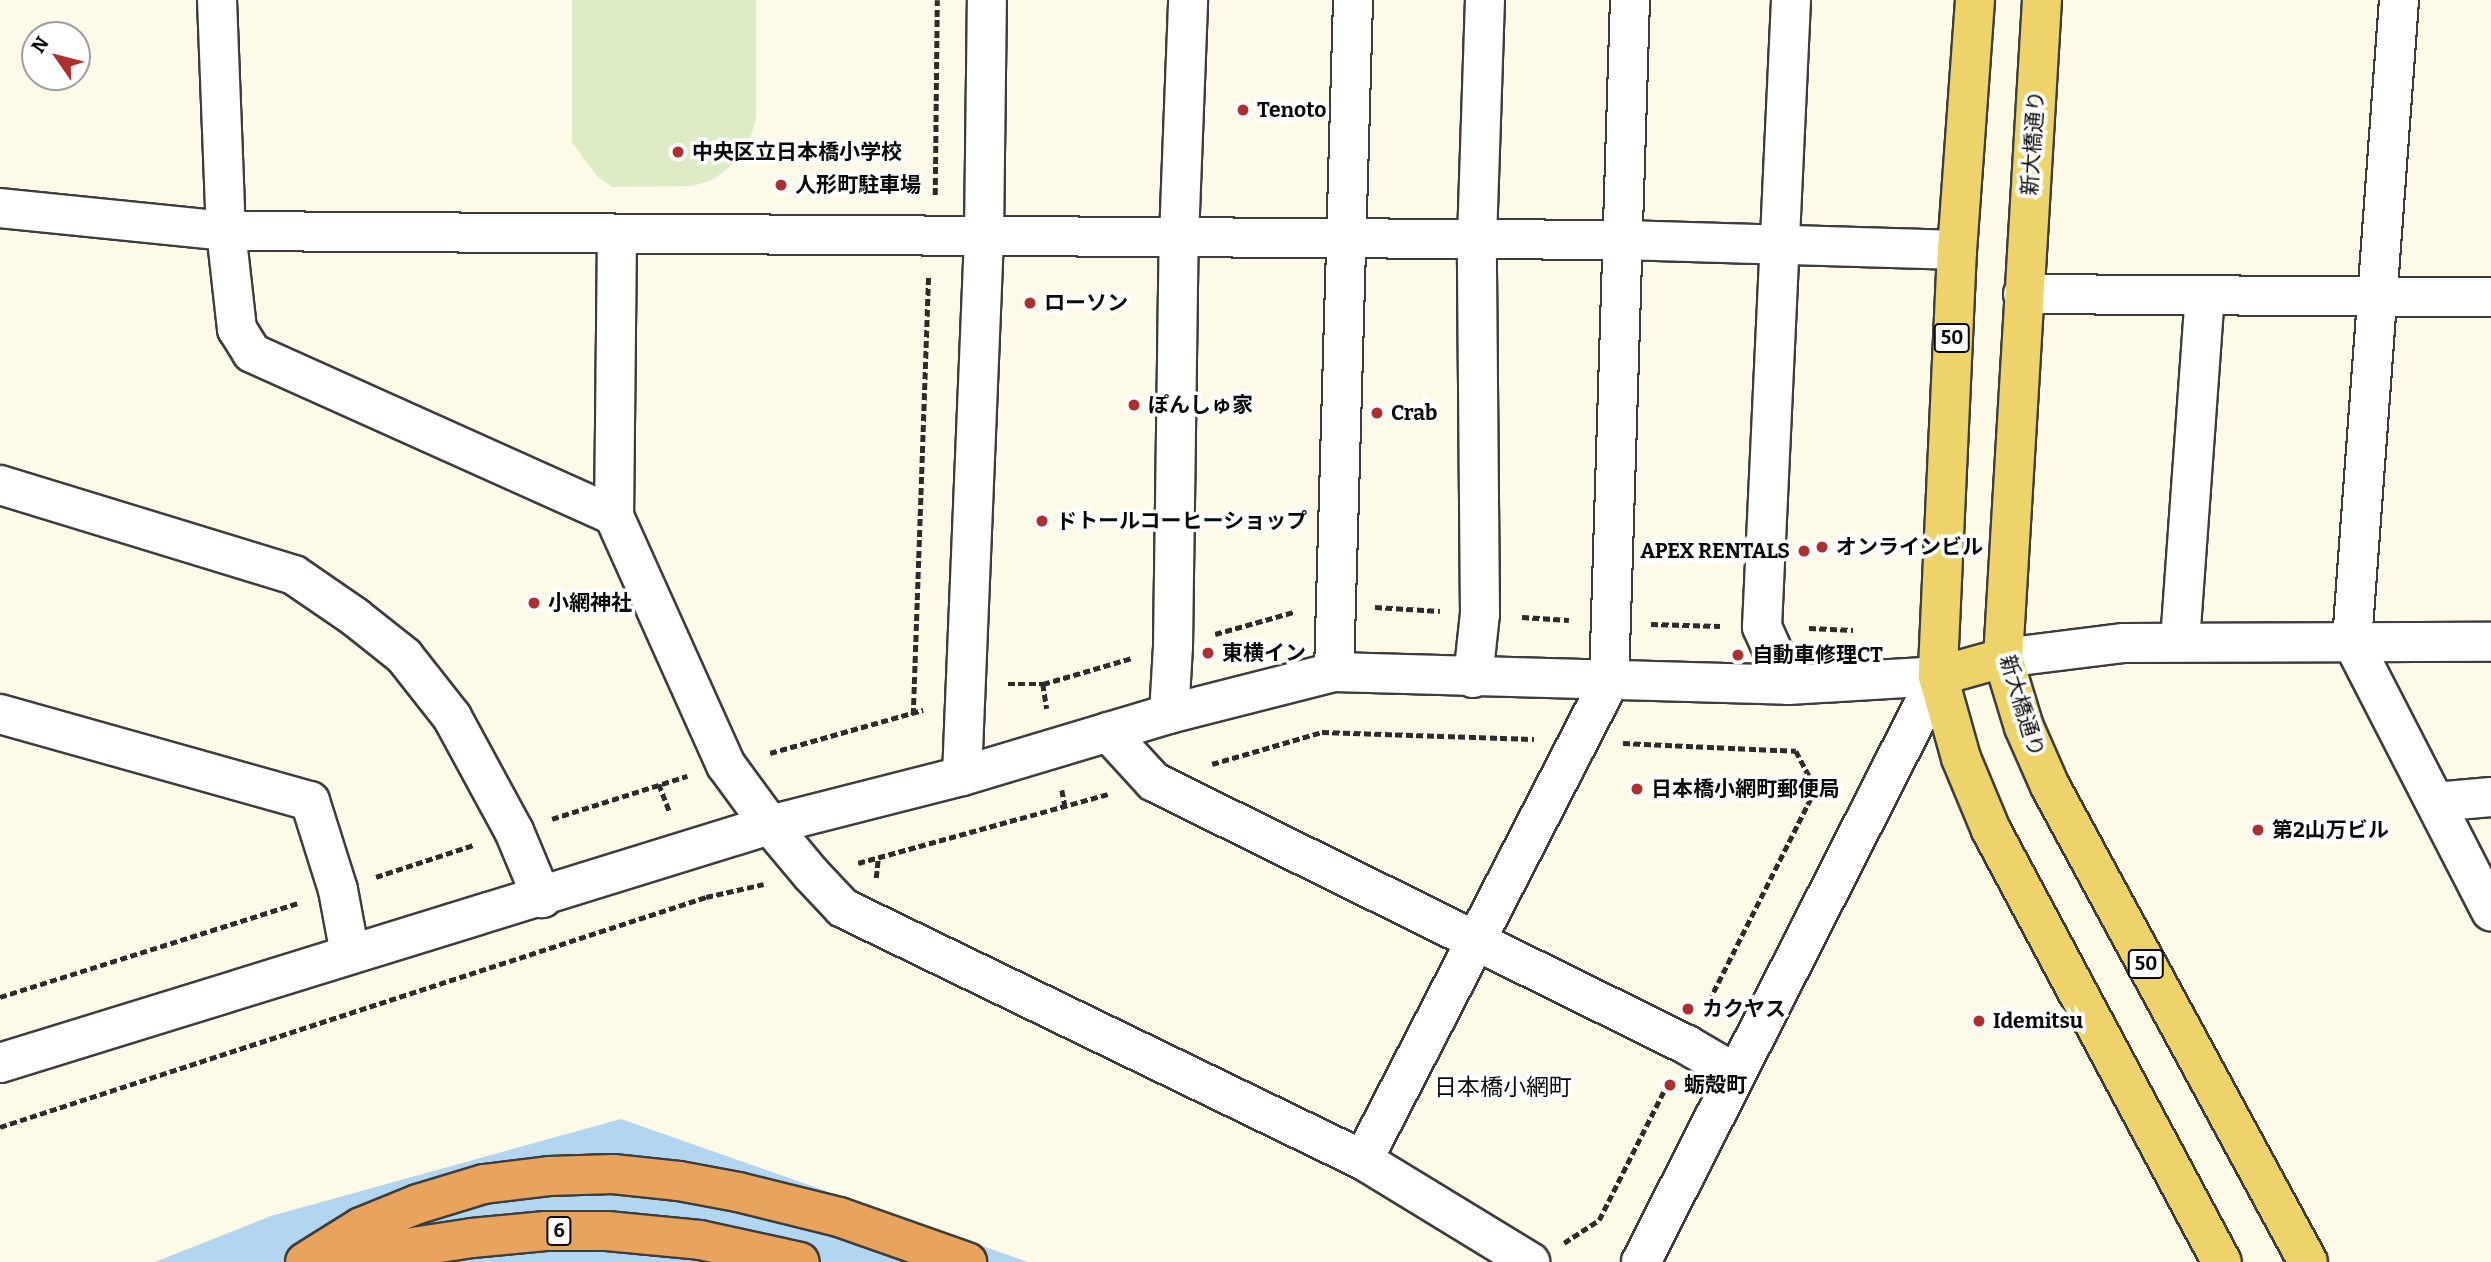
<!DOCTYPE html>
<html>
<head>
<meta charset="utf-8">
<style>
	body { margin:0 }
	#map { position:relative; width:2491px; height:1262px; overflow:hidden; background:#fdfae8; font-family:Bitter,"Noto Sans JP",serif }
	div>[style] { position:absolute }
	.pitch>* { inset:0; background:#ddecc7 }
	.water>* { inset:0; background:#b2d5f0 }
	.path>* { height:4.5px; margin-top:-2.25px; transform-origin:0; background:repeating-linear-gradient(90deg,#2c2c2c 0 7px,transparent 0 10.5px) }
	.roads { filter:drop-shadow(2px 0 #3d3d3d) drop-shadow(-2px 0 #3d3d3d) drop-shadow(0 2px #3d3d3d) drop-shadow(0 -2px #3d3d3d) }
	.minor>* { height:38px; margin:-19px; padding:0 19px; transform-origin:19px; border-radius:19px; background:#fff }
	.major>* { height:38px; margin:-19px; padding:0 19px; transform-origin:19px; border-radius:19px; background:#edd369 }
	.highway>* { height:38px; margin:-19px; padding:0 19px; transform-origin:19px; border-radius:19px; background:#e8a35c }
	.dots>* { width:19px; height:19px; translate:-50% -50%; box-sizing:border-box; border:4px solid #fff; border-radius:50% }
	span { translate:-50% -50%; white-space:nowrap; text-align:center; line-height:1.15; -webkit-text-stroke:7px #fff; paint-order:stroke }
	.shield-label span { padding:2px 5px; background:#fff; border:2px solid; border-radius:5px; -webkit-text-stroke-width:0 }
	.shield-label { font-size:19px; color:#0a0a0a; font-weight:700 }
	.poi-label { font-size:21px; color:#0a0a0a; font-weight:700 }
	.left { translate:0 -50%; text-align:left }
	.right { translate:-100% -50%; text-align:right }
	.street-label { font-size:21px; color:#0a0a0a }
	.neighbourhood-label { font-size:23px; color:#0a0a0a }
	.north { position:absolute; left:21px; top:21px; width:70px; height:70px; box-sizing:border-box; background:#fff; border:2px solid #9d9d9d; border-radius:50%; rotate:305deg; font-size:19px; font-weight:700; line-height:28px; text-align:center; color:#0a0a0a }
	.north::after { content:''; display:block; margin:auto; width:24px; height:32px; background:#ad2f2f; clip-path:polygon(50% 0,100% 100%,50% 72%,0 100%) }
</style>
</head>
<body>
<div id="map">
	<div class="pitch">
		<div style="clip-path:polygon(572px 0,756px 0,756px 120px,748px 144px,733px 164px,714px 179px,693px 186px,612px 187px,596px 175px,572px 142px)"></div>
	</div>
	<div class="water">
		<div style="clip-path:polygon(621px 1119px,1028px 1262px,155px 1262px,271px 1216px)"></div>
	</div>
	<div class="path">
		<div style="left:935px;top:195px;width:195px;rotate:-89.4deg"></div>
		<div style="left:1375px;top:607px;width:65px;rotate:3.5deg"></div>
		<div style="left:1522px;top:617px;width:47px;rotate:3.7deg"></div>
		<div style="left:1651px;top:624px;width:69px;rotate:1.7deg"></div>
		<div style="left:1809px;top:628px;width:44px;rotate:2.6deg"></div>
		<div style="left:1215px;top:634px;width:82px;rotate:-15.6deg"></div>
		<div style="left:1008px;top:684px;width:35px"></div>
		<div style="left:1043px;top:684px;width:93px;rotate:-16.3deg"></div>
		<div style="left:1043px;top:684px;width:25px;rotate:81deg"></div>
		<div style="left:913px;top:715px;width:439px;rotate:-88deg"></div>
		<div style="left:1623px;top:743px;width:173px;rotate:2.6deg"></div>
		<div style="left:1796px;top:751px;width:43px;rotate:62.2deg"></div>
		<div style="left:1816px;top:789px;width:245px;rotate:116.7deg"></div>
		<div style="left:770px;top:753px;width:159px;rotate:-15.7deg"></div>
		<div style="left:1212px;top:764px;width:115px;rotate:-16.2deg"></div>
		<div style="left:1322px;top:732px;width:212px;rotate:1.9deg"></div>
		<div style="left:659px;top:784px;width:30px;rotate:69deg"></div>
		<div style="left:1062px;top:790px;width:16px;rotate:79deg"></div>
		<div style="left:552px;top:819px;width:142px;rotate:-17.7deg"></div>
		<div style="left:858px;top:863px;width:260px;rotate:-15.4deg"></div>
		<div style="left:376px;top:877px;width:103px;rotate:-18.1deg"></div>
		<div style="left:876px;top:878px;width:20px;rotate:-84deg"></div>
		<div style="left:0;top:997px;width:312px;rotate:-17.5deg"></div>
		<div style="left:0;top:1127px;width:743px;rotate:-18.04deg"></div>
		<div style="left:706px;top:897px;width:59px;rotate:-12.6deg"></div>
		<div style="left:1564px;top:1243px;width:42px;rotate:-33.3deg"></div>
		<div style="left:1599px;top:1220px;width:156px;rotate:-63.3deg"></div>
	</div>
	<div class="roads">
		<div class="minor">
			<div style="left:217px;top:0;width:231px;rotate:87.8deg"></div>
			<div style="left:226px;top:231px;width:99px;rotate:83.6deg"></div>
			<div style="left:237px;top:329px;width:28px;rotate:58deg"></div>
			<div style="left:252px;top:353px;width:397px;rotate:24.2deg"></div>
			<div style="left:2399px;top:0;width:643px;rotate:94.19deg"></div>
			<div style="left:2352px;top:641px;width:304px;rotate:62.8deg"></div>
			<div style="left:0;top:208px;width:227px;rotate:5.8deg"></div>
			<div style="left:226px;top:231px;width:1398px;rotate:0.37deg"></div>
			<div style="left:1624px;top:240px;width:333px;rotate:1.7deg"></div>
			<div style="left:617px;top:234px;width:282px;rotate:90.6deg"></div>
			<div style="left:614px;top:516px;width:273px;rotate:65.8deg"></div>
			<div style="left:726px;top:765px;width:74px;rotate:53.7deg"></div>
			<div style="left:770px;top:825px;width:64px;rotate:50.1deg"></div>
			<div style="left:811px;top:874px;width:47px;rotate:46.7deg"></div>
			<div style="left:843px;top:908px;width:578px;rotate:25.86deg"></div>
			<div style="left:1363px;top:1160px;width:196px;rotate:31.4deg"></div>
			<div style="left:2023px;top:294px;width:468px;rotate:0.4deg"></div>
			<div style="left:0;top:485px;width:307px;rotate:17deg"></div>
			<div style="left:294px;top:575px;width:74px;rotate:34.5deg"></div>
			<div style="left:355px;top:617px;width:63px;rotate:38.5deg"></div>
			<div style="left:404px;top:656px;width:78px;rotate:51.8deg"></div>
			<div style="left:452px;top:717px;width:130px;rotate:61.5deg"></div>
			<div style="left:514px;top:831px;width:73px;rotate:67.3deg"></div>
			<div style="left:2180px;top:642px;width:347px;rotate:-85.9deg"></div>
			<div style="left:2003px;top:658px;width:122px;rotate:-7.1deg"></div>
			<div style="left:2124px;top:643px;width:367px;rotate:-0.2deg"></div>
			<div style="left:1334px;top:672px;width:672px;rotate:-88.38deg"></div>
			<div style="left:1473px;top:678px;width:64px;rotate:-83.8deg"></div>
			<div style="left:1480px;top:614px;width:374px;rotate:-90.5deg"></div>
			<div style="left:1477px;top:240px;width:240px;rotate:-88.1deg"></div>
			<div style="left:1788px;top:685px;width:64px;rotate:-114.1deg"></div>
			<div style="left:1762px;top:627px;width:628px;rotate:-87.35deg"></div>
			<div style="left:0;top:714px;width:322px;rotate:15.7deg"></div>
			<div style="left:310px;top:801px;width:93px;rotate:72.5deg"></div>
			<div style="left:338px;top:890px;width:65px;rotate:79.4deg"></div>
			<div style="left:1169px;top:714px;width:68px;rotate:-86.6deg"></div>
			<div style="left:1173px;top:646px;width:408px;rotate:-89.2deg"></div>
			<div style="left:1179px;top:238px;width:238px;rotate:-87.8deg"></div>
			<div style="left:1108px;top:732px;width:68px;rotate:47.4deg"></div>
			<div style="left:1154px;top:782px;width:594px;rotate:26.26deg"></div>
			<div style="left:1687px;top:1045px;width:56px;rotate:30.3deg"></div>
			<div style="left:962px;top:776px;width:539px;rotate:-87.66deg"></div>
			<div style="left:984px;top:237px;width:237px;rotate:-89.3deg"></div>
			<div style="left:2435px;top:802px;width:56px;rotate:-5.1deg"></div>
			<div style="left:0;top:1063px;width:806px;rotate:-17.18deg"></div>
			<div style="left:770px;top:825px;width:198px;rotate:-14.3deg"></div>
			<div style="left:962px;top:776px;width:216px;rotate:-16.7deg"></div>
			<div style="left:1169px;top:714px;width:170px;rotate:-14.3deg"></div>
			<div style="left:1334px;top:672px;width:454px;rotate:1.6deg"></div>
			<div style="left:1788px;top:685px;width:150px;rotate:-3.4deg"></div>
			<div style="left:1363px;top:1160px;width:538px;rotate:-62.77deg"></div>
			<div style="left:1609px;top:682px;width:682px;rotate:-88.24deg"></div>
			<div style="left:1641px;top:1262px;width:657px;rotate:-63.12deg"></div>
		</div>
		<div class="major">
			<div style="left:1975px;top:0;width:251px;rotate:94.1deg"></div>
			<div style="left:1957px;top:250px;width:426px;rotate:92.6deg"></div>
			<div style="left:1938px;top:676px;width:85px;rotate:74.3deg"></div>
			<div style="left:1961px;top:758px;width:78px;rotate:67.4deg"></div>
			<div style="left:1991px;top:830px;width:490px;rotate:61.9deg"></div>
			<div style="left:2042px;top:0;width:659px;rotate:93.39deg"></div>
			<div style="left:2003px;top:658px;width:72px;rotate:73.1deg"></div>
			<div style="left:2024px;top:727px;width:64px;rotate:66.2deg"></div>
			<div style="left:2050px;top:786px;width:541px;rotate:61.54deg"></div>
			<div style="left:1938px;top:676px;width:67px;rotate:-15.5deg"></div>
		</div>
		<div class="highway">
			<div style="left:320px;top:1261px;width:154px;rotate:-8.6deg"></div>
			<div style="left:472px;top:1238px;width:74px;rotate:-5.4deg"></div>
			<div style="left:546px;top:1231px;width:61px"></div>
			<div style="left:607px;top:1231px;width:93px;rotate:5.5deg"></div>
			<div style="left:700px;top:1240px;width:102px;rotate:12.4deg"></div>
			<div style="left:305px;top:1262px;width:66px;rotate:-32deg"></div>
			<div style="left:361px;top:1227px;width:61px;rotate:-22deg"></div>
			<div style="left:418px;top:1204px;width:69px;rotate:-16.9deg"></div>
			<div style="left:484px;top:1184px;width:65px;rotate:-7deg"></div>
			<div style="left:549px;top:1176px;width:64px;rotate:-1.8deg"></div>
			<div style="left:613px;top:1174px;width:66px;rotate:6.1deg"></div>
			<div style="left:679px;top:1181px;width:60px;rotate:10.6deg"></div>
			<div style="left:738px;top:1192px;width:104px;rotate:13.9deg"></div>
			<div style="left:839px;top:1217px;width:136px;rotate:19.4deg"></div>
		</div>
	</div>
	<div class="dots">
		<div style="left:1243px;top:110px;background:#ad2f2f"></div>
		<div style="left:678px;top:152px;background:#ad2f2f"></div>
		<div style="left:781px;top:185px;background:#ad2f2f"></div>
		<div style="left:1030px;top:303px;background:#ad2f2f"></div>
		<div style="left:1134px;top:405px;background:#ad2f2f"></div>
		<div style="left:1377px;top:413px;background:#ad2f2f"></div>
		<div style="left:1042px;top:521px;background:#ad2f2f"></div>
		<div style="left:1822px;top:547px;background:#ad2f2f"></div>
		<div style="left:1804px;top:551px;background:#ad2f2f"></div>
		<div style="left:534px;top:603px;background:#ad2f2f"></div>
		<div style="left:1208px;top:653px;background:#ad2f2f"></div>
		<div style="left:1738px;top:655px;background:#ad2f2f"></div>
		<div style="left:1637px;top:789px;background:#ad2f2f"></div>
		<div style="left:2258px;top:830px;background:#ad2f2f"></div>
		<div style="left:1688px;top:1009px;background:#ad2f2f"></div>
		<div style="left:1979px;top:1021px;background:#ad2f2f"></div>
		<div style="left:1670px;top:1085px;background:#ad2f2f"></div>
	</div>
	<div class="shield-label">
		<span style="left:1952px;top:338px">50</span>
		<span style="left:2146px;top:964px">50</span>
		<span style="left:559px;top:1231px">6</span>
	</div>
	<div class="poi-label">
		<span class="left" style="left:1257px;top:110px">Tenoto</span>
		<span class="left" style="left:692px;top:152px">中央区立日本橋小学校</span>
		<span class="left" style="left:795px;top:185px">人形町駐車場</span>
		<span class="left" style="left:1044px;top:303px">ローソン</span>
		<span class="left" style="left:1148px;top:405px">ぽんしゅ家</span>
		<span class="left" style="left:1391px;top:413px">Crab</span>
		<span class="left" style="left:1056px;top:521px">ドトールコーヒーショップ</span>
		<span class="left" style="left:1836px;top:547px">オンラインビル</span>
		<span class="right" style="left:1790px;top:551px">APEX RENTALS</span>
		<span class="left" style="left:548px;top:603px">小網神社</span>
		<span class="left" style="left:1222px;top:653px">東横イン</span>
		<span class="left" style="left:1752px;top:655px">自動車修理CT</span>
		<span class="left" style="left:1651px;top:789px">日本橋小網町郵便局</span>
		<span class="left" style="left:2272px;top:830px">第2山万ビル</span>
		<span class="left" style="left:1702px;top:1009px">カクヤス</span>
		<span class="left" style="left:1993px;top:1021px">Idemitsu</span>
		<span class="left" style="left:1684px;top:1085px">蛎殻町</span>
	</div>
	<div class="street-label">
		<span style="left:2033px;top:143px;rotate:-86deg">新大橋通り</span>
		<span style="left:2022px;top:706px;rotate:73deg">新大橋通り</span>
	</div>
	<div class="neighbourhood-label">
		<span style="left:1503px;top:1087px">日本橋小網町</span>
	</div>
	<div class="north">N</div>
</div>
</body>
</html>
